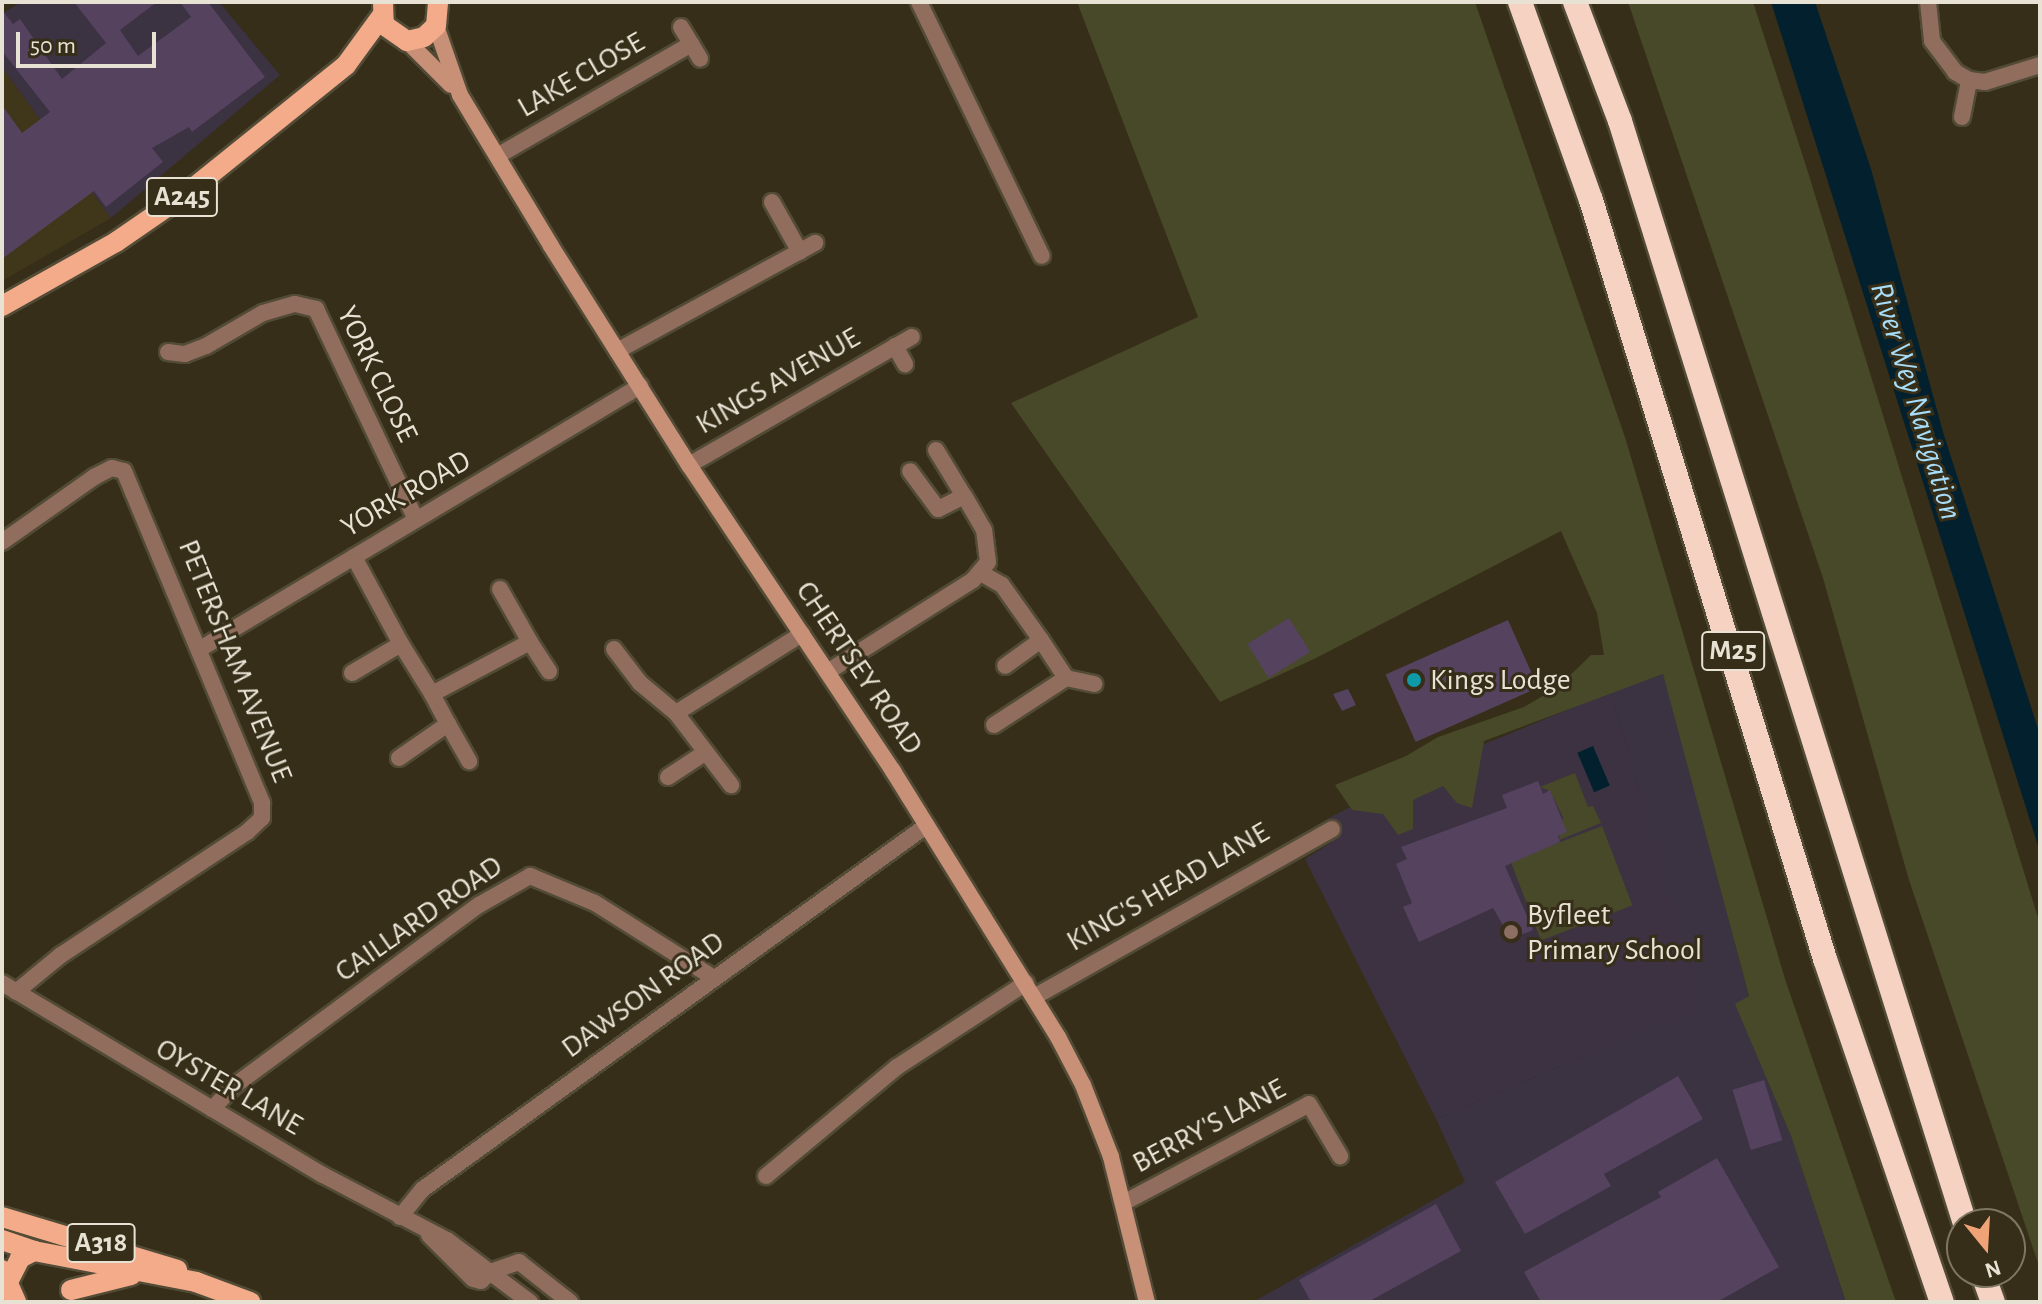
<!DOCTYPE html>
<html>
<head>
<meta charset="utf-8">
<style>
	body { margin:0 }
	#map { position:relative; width:2042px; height:1304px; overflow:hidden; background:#362e18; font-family:"Alegreya Sans",sans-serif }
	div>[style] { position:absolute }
	.built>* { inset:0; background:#40361a }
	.industrial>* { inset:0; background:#3b3242 }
	.education>* { inset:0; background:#3c3242 }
	.green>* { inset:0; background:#474928; transform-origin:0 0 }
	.water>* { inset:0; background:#02202d; transform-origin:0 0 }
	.building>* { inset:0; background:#55425f; transform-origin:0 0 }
	.roads { filter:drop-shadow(2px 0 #524b36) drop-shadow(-2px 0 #524b36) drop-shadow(0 2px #524b36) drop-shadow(0 -2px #524b36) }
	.street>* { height:16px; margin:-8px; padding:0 8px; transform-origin:8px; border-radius:8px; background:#916d5d }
	.secondary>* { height:16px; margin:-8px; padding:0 8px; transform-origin:8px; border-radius:8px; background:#c89077 }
	.primary>* { height:20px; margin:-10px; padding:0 10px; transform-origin:10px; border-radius:10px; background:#f3ab8a }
	.highway>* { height:24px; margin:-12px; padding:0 12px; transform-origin:12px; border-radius:12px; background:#f5d2c2 }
	.dots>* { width:22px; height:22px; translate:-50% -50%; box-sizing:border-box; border:4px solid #362e18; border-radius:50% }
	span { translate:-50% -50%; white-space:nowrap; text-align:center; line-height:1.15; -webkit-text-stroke:6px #362e18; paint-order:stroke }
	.shield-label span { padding:2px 6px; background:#362e18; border:2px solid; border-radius:6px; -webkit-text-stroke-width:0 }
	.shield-label { font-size:28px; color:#e7e2d4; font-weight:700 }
	.street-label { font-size:30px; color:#e7e2d4 }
	.poi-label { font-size:30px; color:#e7e2d4 }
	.left { translate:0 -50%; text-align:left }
	.water-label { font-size:32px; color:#a7ddf8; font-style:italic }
	.frame { position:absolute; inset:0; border:4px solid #e7e2d4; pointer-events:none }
	.north { position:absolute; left:1946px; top:1208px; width:80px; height:80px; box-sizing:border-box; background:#362e18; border:2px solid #7d7663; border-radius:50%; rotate:162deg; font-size:22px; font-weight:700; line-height:32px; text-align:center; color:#e7e2d4 }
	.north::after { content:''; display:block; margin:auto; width:28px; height:36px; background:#efa377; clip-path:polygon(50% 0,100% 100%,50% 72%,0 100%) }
	.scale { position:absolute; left:16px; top:32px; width:140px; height:36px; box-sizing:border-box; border:4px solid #e7e2d4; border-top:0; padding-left:10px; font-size:24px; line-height:28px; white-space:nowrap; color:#e7e2d4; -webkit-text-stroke:6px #362e18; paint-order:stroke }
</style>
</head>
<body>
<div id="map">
	<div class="built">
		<div style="clip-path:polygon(2px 67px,111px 218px,2px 281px)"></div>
	</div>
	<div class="industrial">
		<div style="clip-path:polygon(21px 2px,219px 2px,280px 75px,111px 218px,2px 67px,2px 14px)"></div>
		<div style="clip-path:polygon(1664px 674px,1749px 997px,1736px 1005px,1791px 1136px,1846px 1302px,1253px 1302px,1465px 1182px,1436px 1119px,1701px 1006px,1611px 692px)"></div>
	</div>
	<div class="education">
		<div style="clip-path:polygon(1611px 692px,1702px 1006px,1436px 1119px,1305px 859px,1332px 842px,1327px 819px,1426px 768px)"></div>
	</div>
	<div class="green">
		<div style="clip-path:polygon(1077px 2px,1475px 2px,1625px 437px,1785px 979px,1896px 1302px,1846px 1302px,1791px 1136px,1735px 1004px,1749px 996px,1663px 674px,1484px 741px,1472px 808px,1457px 803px,1443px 786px,1413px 800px,1413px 829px,1398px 835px,1383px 814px,1352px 810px,1335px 785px,1406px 756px,1438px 737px,1524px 707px,1558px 687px,1591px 655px,1604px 655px,1597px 613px,1561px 531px,1314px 659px,1220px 702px,1011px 403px,1198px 317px)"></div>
		<div style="clip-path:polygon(1628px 2px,1753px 2px,1807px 169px,2040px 924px,2040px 1269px,1909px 880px,1823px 578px)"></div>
		<div style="clip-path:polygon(1575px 773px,1588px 807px,1593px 806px,1601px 823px,1559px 840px,1563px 817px,1550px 791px,1540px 787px)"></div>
		<div style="left:1602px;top:826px;width:85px;height:98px;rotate:69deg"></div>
	</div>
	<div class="water">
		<div style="clip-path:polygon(1771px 2px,1815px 2px,1871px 169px,1943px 432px,2040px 735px,2040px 852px)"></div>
		<div style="left:1593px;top:746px;width:43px;height:17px;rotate:67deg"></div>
	</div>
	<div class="building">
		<div style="clip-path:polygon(74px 2px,157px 2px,120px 30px,138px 56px,191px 17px,180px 2px,208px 2px,265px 77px,192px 132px,189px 127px,152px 148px,163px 162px,106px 207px,94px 191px,2px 259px,2px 105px,22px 133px,50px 112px,2px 51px,2px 10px,13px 24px,20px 19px,62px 79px,106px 43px)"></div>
		<div style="left:1289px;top:618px;width:40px;height:49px;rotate:58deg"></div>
		<div style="left:1508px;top:620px;width:74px;height:134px;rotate:66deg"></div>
		<div style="clip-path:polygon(1348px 689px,1356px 705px,1342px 711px,1333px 694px)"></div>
		<div style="clip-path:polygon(1538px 781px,1543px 794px,1550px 790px,1567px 832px,1558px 836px,1560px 842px,1505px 866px,1533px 930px,1511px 939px,1493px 908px,1419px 942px,1403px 907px,1412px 903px,1396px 864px,1407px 859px,1401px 847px,1507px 808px,1502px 795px)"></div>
		<div style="clip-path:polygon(1678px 1076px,1703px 1119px,1604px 1174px,1611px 1186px,1525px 1234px,1495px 1182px)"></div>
		<div style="left:1764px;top:1080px;width:63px;height:33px;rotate:73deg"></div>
		<div style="clip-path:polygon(1717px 1158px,1779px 1267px,1717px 1302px,1541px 1302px,1524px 1272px,1661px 1197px,1658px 1192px)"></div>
		<div style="clip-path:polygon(1436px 1204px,1461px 1251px,1368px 1302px,1311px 1302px,1299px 1280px)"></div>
	</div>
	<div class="roads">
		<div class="street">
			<div style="left:919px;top:2px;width:282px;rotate:64.2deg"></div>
			<div style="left:1928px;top:2px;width:39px;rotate:84deg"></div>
			<div style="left:1932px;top:41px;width:39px;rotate:53deg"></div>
			<div style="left:1955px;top:72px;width:16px;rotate:30deg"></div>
			<div style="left:1969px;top:80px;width:16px;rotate:7deg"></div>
			<div style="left:1985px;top:82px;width:58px;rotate:-17.2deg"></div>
			<div style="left:681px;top:27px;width:37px;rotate:59deg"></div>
			<div style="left:1962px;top:117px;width:38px;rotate:-79deg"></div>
			<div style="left:499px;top:155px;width:222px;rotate:-30deg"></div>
			<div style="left:772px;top:202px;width:57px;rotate:60.8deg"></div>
			<div style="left:895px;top:346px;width:21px;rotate:61deg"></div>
			<div style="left:617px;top:351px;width:226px;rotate:-28.6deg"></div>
			<div style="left:168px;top:352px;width:17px;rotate:7deg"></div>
			<div style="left:185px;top:354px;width:22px;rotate:-21deg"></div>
			<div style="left:206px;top:346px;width:66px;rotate:-30.1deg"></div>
			<div style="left:263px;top:313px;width:33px;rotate:-16deg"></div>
			<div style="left:295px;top:304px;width:22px;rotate:13deg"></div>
			<div style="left:316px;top:309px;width:233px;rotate:64.6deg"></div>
			<div style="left:936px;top:450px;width:54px;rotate:58.7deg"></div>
			<div style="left:689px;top:465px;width:257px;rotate:-29.9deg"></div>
			<div style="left:2px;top:542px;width:113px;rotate:-35.2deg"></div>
			<div style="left:94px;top:477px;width:20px;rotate:-27deg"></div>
			<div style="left:112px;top:468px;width:12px;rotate:14deg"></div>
			<div style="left:124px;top:471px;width:360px;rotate:67.4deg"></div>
			<div style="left:262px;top:803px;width:15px;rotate:90deg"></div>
			<div style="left:262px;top:818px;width:21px;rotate:137deg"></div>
			<div style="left:247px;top:832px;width:223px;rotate:146.5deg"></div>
			<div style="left:61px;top:955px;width:58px;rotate:140.6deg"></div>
			<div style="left:981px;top:573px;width:24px;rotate:30deg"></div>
			<div style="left:1002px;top:585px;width:67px;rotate:54.7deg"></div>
			<div style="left:1041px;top:640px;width:44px;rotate:144.2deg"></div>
			<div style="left:500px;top:589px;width:61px;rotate:60.5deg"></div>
			<div style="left:401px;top:644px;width:59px;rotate:58.2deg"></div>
			<div style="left:432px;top:694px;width:111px;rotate:-28deg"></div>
			<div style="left:530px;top:642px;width:35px;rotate:57deg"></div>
			<div style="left:200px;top:649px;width:513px;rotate:-30.87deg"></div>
			<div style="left:614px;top:649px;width:43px;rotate:52.6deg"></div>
			<div style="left:640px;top:683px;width:47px;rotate:39.8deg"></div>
			<div style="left:676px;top:713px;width:149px;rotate:-32.1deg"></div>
			<div style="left:829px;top:671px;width:170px;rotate:-32.3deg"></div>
			<div style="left:973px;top:580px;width:23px;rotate:-50deg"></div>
			<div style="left:988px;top:562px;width:32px;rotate:-97deg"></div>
			<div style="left:984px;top:530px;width:39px;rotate:-120deg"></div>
			<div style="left:964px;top:496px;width:29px;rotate:153deg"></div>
			<div style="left:938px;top:509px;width:47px;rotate:-126.4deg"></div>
			<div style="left:352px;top:673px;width:57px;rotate:-30.6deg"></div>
			<div style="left:401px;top:644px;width:99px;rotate:-118.4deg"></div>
			<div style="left:1066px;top:678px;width:29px;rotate:12deg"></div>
			<div style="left:432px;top:694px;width:34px;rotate:62deg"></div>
			<div style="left:676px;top:713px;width:91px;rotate:52.6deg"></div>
			<div style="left:994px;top:725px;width:86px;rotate:-33.1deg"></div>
			<div style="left:1066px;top:678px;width:45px;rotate:-123.3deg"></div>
			<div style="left:399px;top:758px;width:60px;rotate:-34.8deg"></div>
			<div style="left:448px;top:724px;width:43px;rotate:60.4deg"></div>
			<div style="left:668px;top:777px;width:45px;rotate:-33.3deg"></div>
			<div style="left:2px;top:983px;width:374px;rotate:30.9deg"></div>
			<div style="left:323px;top:1175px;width:140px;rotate:27.7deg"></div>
			<div style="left:447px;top:1240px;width:104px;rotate:36.8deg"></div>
			<div style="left:1034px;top:997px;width:342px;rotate:-29.4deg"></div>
			<div style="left:212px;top:1109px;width:32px;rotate:-46deg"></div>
			<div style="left:234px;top:1086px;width:305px;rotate:-36.5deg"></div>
			<div style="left:479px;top:905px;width:59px;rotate:-29.6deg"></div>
			<div style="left:530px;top:876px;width:70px;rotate:22.6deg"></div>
			<div style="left:595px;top:903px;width:141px;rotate:32.2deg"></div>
			<div style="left:766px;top:1176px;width:170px;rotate:-39.8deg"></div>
			<div style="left:897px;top:1067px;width:154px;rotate:-33.1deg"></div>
			<div style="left:1125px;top:1202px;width:208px;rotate:-28deg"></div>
			<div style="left:1309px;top:1104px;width:61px;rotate:59.2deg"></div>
			<div style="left:400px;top:1217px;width:36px;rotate:-51deg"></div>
			<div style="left:423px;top:1189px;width:620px;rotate:-35.82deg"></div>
			<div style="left:429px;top:1235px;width:62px;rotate:45deg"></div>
			<div style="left:473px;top:1279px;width:8px;rotate:14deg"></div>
			<div style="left:481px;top:1281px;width:13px;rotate:-45deg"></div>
			<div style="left:490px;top:1272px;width:31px;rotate:-19deg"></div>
			<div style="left:519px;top:1262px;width:65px;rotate:38.1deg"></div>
		</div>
		<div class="secondary">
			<div style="left:436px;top:26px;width:73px;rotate:70.8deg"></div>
			<div style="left:460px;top:95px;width:176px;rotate:58.9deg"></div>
			<div style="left:551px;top:246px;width:259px;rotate:57.8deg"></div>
			<div style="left:689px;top:465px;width:368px;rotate:56.3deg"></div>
			<div style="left:893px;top:771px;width:313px;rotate:58.2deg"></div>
			<div style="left:1058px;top:1037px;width:54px;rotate:62.5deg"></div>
			<div style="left:1083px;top:1085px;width:77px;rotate:68.7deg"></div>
			<div style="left:1111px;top:1157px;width:149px;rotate:76.1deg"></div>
			<div style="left:407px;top:41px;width:62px;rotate:45deg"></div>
		</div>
		<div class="primary">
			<div style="left:383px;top:2px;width:23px;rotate:88deg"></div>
			<div style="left:384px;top:25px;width:28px;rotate:35deg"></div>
			<div style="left:407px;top:41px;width:17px;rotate:-13deg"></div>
			<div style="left:424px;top:37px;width:16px;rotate:-43deg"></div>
			<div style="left:436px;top:26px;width:24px;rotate:-85deg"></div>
			<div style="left:2px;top:306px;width:131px;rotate:-29.3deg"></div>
			<div style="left:116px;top:242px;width:86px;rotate:-34.6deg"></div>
			<div style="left:187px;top:193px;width:204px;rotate:-38.8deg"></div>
			<div style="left:346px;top:65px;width:59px;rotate:-53.9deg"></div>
			<div style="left:2px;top:1217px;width:183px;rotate:16.8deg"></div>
			<div style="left:2px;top:1240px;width:34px;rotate:19deg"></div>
			<div style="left:34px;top:1251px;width:165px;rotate:10.8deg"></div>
			<div style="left:196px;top:1282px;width:58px;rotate:20.3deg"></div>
			<div style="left:2px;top:1270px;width:35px;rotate:66deg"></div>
			<div style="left:8px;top:1282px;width:27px;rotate:-63deg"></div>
			<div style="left:20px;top:1258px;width:16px;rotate:-27deg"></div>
			<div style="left:71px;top:1290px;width:62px;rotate:-14deg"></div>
		</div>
		<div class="highway">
			<div style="left:1520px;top:2px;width:210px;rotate:70.3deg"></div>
			<div style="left:1591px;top:200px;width:794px;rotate:72.87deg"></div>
			<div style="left:1825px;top:959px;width:362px;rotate:71.2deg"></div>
			<div style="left:1575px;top:2px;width:127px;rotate:69.3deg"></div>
			<div style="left:1620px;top:121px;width:1156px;rotate:72.63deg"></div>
			<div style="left:1982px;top:1272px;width:32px;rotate:70deg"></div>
		</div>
	</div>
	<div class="dots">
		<div style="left:1414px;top:680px;background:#0f9aa8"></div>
		<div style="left:1511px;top:932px;background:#8d6e63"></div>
	</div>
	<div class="shield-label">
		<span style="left:182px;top:197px">A245</span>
		<span style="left:1733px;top:651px">M25</span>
		<span style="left:101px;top:1243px">A318</span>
	</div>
	<div class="street-label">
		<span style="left:581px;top:75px;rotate:-30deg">LAKE CLOSE</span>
		<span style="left:377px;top:374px;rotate:64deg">YORK CLOSE</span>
		<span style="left:778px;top:381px;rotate:-30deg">KINGS AVENUE</span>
		<span style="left:406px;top:494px;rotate:-30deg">YORK ROAD</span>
		<span style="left:235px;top:661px;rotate:68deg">PETERSHAM AVENUE</span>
		<span style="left:859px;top:668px;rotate:56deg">CHERTSEY ROAD</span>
		<span style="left:1168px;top:887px;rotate:-30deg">KING'S HEAD LANE</span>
		<span style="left:419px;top:919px;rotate:-35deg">CAILLARD ROAD</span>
		<span style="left:643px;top:995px;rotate:-36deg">DAWSON ROAD</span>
		<span style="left:229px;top:1087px;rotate:30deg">OYSTER LANE</span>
		<span style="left:1209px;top:1126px;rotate:-28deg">BERRY'S LANE</span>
	</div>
	<div class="poi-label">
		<span class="left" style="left:1430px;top:680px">Kings Lodge</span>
		<span class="left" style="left:1527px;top:932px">Byfleet<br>Primary School</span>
	</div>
	<div class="water-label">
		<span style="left:1916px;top:401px;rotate:73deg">River Wey Navigation</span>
	</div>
	<div class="frame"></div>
	<div class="north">N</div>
	<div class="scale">50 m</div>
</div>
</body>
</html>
